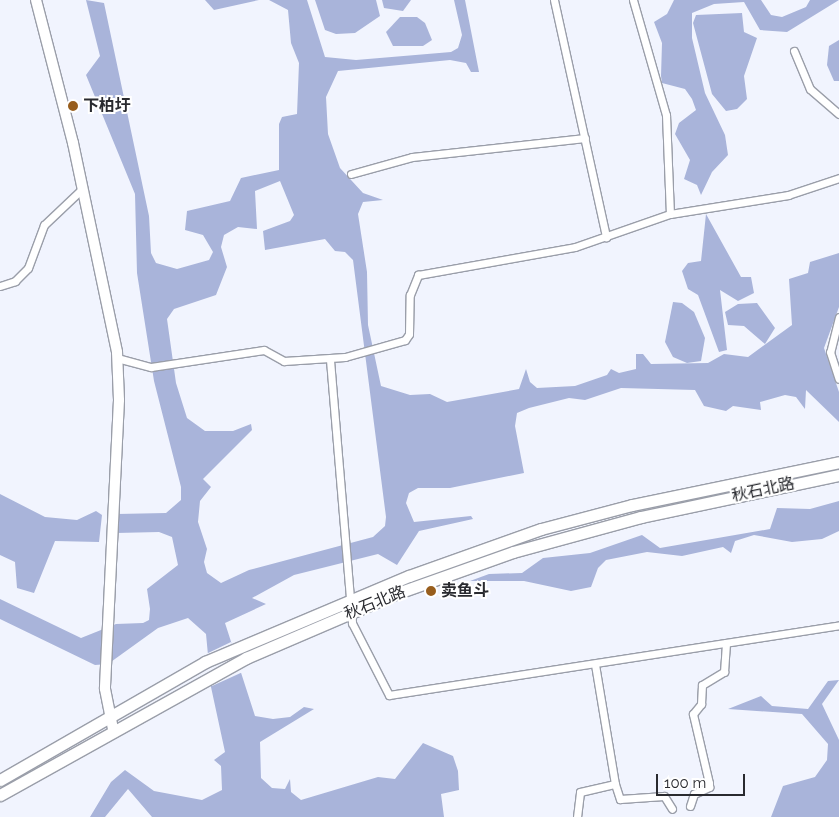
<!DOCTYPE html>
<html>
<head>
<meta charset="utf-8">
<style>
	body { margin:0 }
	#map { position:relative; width:839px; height:817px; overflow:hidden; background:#f1f4fe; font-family:Raleway,"Noto Sans SC",sans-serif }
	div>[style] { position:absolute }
	.water>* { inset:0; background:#a9b4da }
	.pier>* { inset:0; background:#f1f4fe }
	.roads { filter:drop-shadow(1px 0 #9a9ea9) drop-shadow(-1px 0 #9a9ea9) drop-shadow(0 1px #9a9ea9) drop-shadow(0 -1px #9a9ea9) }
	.street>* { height:7px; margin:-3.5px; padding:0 3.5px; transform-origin:3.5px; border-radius:3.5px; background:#fff }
	.secondary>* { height:10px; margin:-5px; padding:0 5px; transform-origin:5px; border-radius:5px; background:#fff }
	.primary>* { height:11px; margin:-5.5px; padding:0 5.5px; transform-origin:5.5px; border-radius:5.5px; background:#fff }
	.dots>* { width:14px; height:14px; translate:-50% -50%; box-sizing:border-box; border:2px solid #fff; border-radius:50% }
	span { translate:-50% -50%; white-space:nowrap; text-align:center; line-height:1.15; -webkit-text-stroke:4px #fff; paint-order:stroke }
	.poi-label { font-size:16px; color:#292a2f; font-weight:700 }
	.left { translate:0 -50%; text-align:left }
	.street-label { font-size:16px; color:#292a2f }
	.scale { position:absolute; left:656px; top:774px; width:89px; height:22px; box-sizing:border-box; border:2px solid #292a2f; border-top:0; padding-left:6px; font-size:15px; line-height:18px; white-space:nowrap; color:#292a2f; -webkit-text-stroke:4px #fff; paint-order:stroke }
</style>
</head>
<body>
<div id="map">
	<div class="water">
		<div style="clip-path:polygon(evenodd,86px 0,104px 3px,149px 216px,151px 253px,156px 263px,177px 269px,209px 260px,213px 252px,203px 235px,185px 230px,187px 211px,230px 201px,241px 178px,279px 170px,279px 124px,282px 117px,297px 114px,299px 63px,291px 43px,288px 10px,269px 0,307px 0,325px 57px,356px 60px,451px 52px,458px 48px,462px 35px,454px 0,465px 0,479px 72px,471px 72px,466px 63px,450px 60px,338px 71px,326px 97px,328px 134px,340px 168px,363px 193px,383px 200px,363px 202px,358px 214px,367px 272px,368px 325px,381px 386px,410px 395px,430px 394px,447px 402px,519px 389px,526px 369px,530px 382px,537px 388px,575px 386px,607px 375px,611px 369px,619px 373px,636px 369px,636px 354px,643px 354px,651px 364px,708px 363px,724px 354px,748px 357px,792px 325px,789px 279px,808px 273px,810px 262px,839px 253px,839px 307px,824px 348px,839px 392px,839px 422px,806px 390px,805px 409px,796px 397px,785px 395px,760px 402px,761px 410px,733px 406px,726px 411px,704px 406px,695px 390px,621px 388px,585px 400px,569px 398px,529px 408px,517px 413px,515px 426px,524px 473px,450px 488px,418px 488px,409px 493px,406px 503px,414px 522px,471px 516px,473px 519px,419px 531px,397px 565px,378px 554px,294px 575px,252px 598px,266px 604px,225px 623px,255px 716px,273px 719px,290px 717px,304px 707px,314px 709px,260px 742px,261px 778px,272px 788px,285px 789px,290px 779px,291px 792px,301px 800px,378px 777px,395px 779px,423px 743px,453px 756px,458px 771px,459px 790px,441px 794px,444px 817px,152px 817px,128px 789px,105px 817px,90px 817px,111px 782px,125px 770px,154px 791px,202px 800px,222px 790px,221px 766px,214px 760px,225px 752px,211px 687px,206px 634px,188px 618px,158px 628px,108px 664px,95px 665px,0 619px,0 599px,81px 638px,116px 624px,143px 623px,149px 620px,150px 609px,147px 589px,178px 565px,172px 537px,159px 532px,116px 533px,117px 514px,166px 513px,181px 500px,181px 487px,154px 381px,137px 273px,135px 194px,86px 75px,100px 56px,86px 0,280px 181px,294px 215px,290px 221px,263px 231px,265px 250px,325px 239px,335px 251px,345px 252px,353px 260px,386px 517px,385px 526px,373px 537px,249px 570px,221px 583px,207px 573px,204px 562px,207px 549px,198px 522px,200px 501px,211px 487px,203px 479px,252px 430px,251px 424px,233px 431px,205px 431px,187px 418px,176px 383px,167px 319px,174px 309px,216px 295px,227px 267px,221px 247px,224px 235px,238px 227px,257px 229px,255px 191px,280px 181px)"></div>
		<div style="clip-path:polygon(205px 0,259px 0,214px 10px)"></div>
		<div style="clip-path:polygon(315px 0,376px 0,380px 16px,355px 33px,336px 34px,325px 30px)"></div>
		<div style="clip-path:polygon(382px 0,411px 0,403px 11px,384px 8px)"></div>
		<div style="clip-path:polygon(674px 0,761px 0,771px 15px,782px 17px,806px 7px,810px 0,839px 0,787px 32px,760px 30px,744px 2px,714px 4px,692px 13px,692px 38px,705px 93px,725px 135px,728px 155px,712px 172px,701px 195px,697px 185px,684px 179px,690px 160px,675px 134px,679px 123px,696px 110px,692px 99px,685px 89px,662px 83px,661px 76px,662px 43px,654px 22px,667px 14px)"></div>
		<div style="clip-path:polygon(742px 13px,744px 32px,757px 38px,744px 76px,747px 99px,737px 109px,726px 111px,712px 94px,693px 23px,696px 15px)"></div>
		<div style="clip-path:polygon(400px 17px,417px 17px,425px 23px,432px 40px,423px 46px,393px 46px,386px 32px)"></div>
		<div style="clip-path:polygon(839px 40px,839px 81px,834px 81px,827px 65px,829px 46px)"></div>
		<div style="clip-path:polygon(706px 214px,741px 277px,751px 277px,754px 293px,738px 301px,720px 290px,727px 350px,719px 352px,698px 295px,688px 289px,682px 271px,688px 263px,701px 261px)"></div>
		<div style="clip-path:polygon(673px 302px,682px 303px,694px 312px,705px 338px,701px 361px,687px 363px,673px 357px,665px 342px)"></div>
		<div style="clip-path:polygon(757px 303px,775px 328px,765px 344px,744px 326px,728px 325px,725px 312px,738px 304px)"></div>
		<div style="clip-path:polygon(0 494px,45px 517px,77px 520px,96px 511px,102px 515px,99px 542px,55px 541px,34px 593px,17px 588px,15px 562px,0 555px)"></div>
		<div style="clip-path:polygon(839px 501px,839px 531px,822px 539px,792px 542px,754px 535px,735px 541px,731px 553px,723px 547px,682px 556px,647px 552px,606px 560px,598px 568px,591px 587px,571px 591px,524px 581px,470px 581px,489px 574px,522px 573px,543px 558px,590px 553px,642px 535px,660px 548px,770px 529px,777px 508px,810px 509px)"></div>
		<div style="clip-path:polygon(839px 680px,822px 704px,839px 740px,839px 817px,771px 817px,783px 786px,815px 777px,827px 760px,828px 744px,802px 714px,728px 709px,761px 696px,772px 706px,808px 709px,828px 681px)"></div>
	</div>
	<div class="pier">
		<div style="clip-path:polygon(231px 642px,245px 671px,212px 686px,204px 655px)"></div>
	</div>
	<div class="roads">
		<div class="street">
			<div style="left:554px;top:0;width:243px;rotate:77.6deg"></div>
			<div style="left:633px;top:0;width:120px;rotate:74deg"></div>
			<div style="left:666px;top:115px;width:99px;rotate:87.7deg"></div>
			<div style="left:794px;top:51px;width:41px;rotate:67.2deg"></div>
			<div style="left:810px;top:89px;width:38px;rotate:41deg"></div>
			<div style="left:351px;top:174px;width:63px;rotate:-15.6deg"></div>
			<div style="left:412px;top:157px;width:174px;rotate:-6.3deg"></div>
			<div style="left:0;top:286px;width:16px;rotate:-18deg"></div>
			<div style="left:15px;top:281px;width:18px;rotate:-45deg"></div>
			<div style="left:28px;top:268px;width:46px;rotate:-69.6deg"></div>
			<div style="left:44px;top:225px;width:52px;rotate:-43.5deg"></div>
			<div style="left:839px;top:317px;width:36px;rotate:104deg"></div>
			<div style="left:830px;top:352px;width:28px;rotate:72deg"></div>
			<div style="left:117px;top:358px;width:35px;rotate:15deg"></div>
			<div style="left:151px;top:367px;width:114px;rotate:-8.6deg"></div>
			<div style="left:264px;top:350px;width:23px;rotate:29deg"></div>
			<div style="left:284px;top:361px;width:61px;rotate:-3.8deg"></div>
			<div style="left:345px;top:357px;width:62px;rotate:-15.8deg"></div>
			<div style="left:405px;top:340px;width:7px;rotate:-56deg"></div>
			<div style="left:409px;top:334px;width:39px;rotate:-89deg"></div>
			<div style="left:410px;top:295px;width:22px;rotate:-68deg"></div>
			<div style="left:418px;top:275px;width:159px;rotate:-10.1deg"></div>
			<div style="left:575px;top:247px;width:101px;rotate:-19.2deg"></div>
			<div style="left:670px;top:214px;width:120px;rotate:-9.1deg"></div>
			<div style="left:788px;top:195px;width:54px;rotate:-18.4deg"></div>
			<div style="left:330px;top:360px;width:264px;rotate:85.2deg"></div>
			<div style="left:352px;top:623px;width:81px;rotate:62.8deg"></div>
			<div style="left:389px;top:695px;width:455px;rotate:-8.8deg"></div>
			<div style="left:615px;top:784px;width:16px;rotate:72deg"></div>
			<div style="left:620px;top:799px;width:44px;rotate:-3.9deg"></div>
			<div style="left:664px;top:796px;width:15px;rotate:58deg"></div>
			<div style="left:690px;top:806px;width:13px;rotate:-72deg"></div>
			<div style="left:694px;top:794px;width:17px;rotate:-25deg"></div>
			<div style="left:709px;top:787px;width:4px;rotate:-90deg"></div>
			<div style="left:709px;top:783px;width:71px;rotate:-103.1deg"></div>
			<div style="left:693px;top:714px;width:13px;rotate:-51deg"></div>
			<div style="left:701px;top:704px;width:19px;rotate:-87deg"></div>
			<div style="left:702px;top:685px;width:26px;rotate:-31deg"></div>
			<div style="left:724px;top:672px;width:29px;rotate:-86deg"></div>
			<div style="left:577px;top:817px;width:25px;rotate:-83deg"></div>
			<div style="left:580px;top:792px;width:36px;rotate:-13deg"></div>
			<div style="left:615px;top:784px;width:122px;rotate:-99.5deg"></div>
		</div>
		<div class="secondary">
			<div style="left:36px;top:0;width:148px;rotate:75.5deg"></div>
			<div style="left:73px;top:143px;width:214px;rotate:78.1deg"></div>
			<div style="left:117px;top:352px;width:48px;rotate:87.6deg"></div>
			<div style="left:119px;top:400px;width:289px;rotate:92.8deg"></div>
			<div style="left:105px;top:689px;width:41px;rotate:78.7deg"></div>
		</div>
		<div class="primary">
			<div style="left:0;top:780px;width:237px;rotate:-29.9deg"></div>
			<div style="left:205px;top:662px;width:221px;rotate:-22.9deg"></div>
			<div style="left:409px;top:576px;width:140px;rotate:-19.6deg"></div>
			<div style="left:541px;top:529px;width:94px;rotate:-14.8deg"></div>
			<div style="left:632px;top:505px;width:211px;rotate:-11.7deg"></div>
			<div style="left:0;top:795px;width:282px;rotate:-29.1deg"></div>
			<div style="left:246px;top:658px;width:162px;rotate:-23.2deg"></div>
			<div style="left:395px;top:594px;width:125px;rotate:-19.6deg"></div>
			<div style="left:513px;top:552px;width:133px;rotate:-15.3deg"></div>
			<div style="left:641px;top:517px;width:202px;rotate:-12deg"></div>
		</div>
	</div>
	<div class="dots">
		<div style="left:73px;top:106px;background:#985e1d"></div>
		<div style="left:431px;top:591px;background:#985e1d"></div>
	</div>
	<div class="poi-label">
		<span class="left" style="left:83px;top:106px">下柏圩</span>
		<span class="left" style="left:441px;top:591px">卖鱼斗</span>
	</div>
	<div class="street-label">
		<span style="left:763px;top:490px;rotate:-12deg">秋石北路</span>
		<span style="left:375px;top:603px;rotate:-22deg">秋石北路</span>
	</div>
	<div class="scale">100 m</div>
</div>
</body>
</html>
